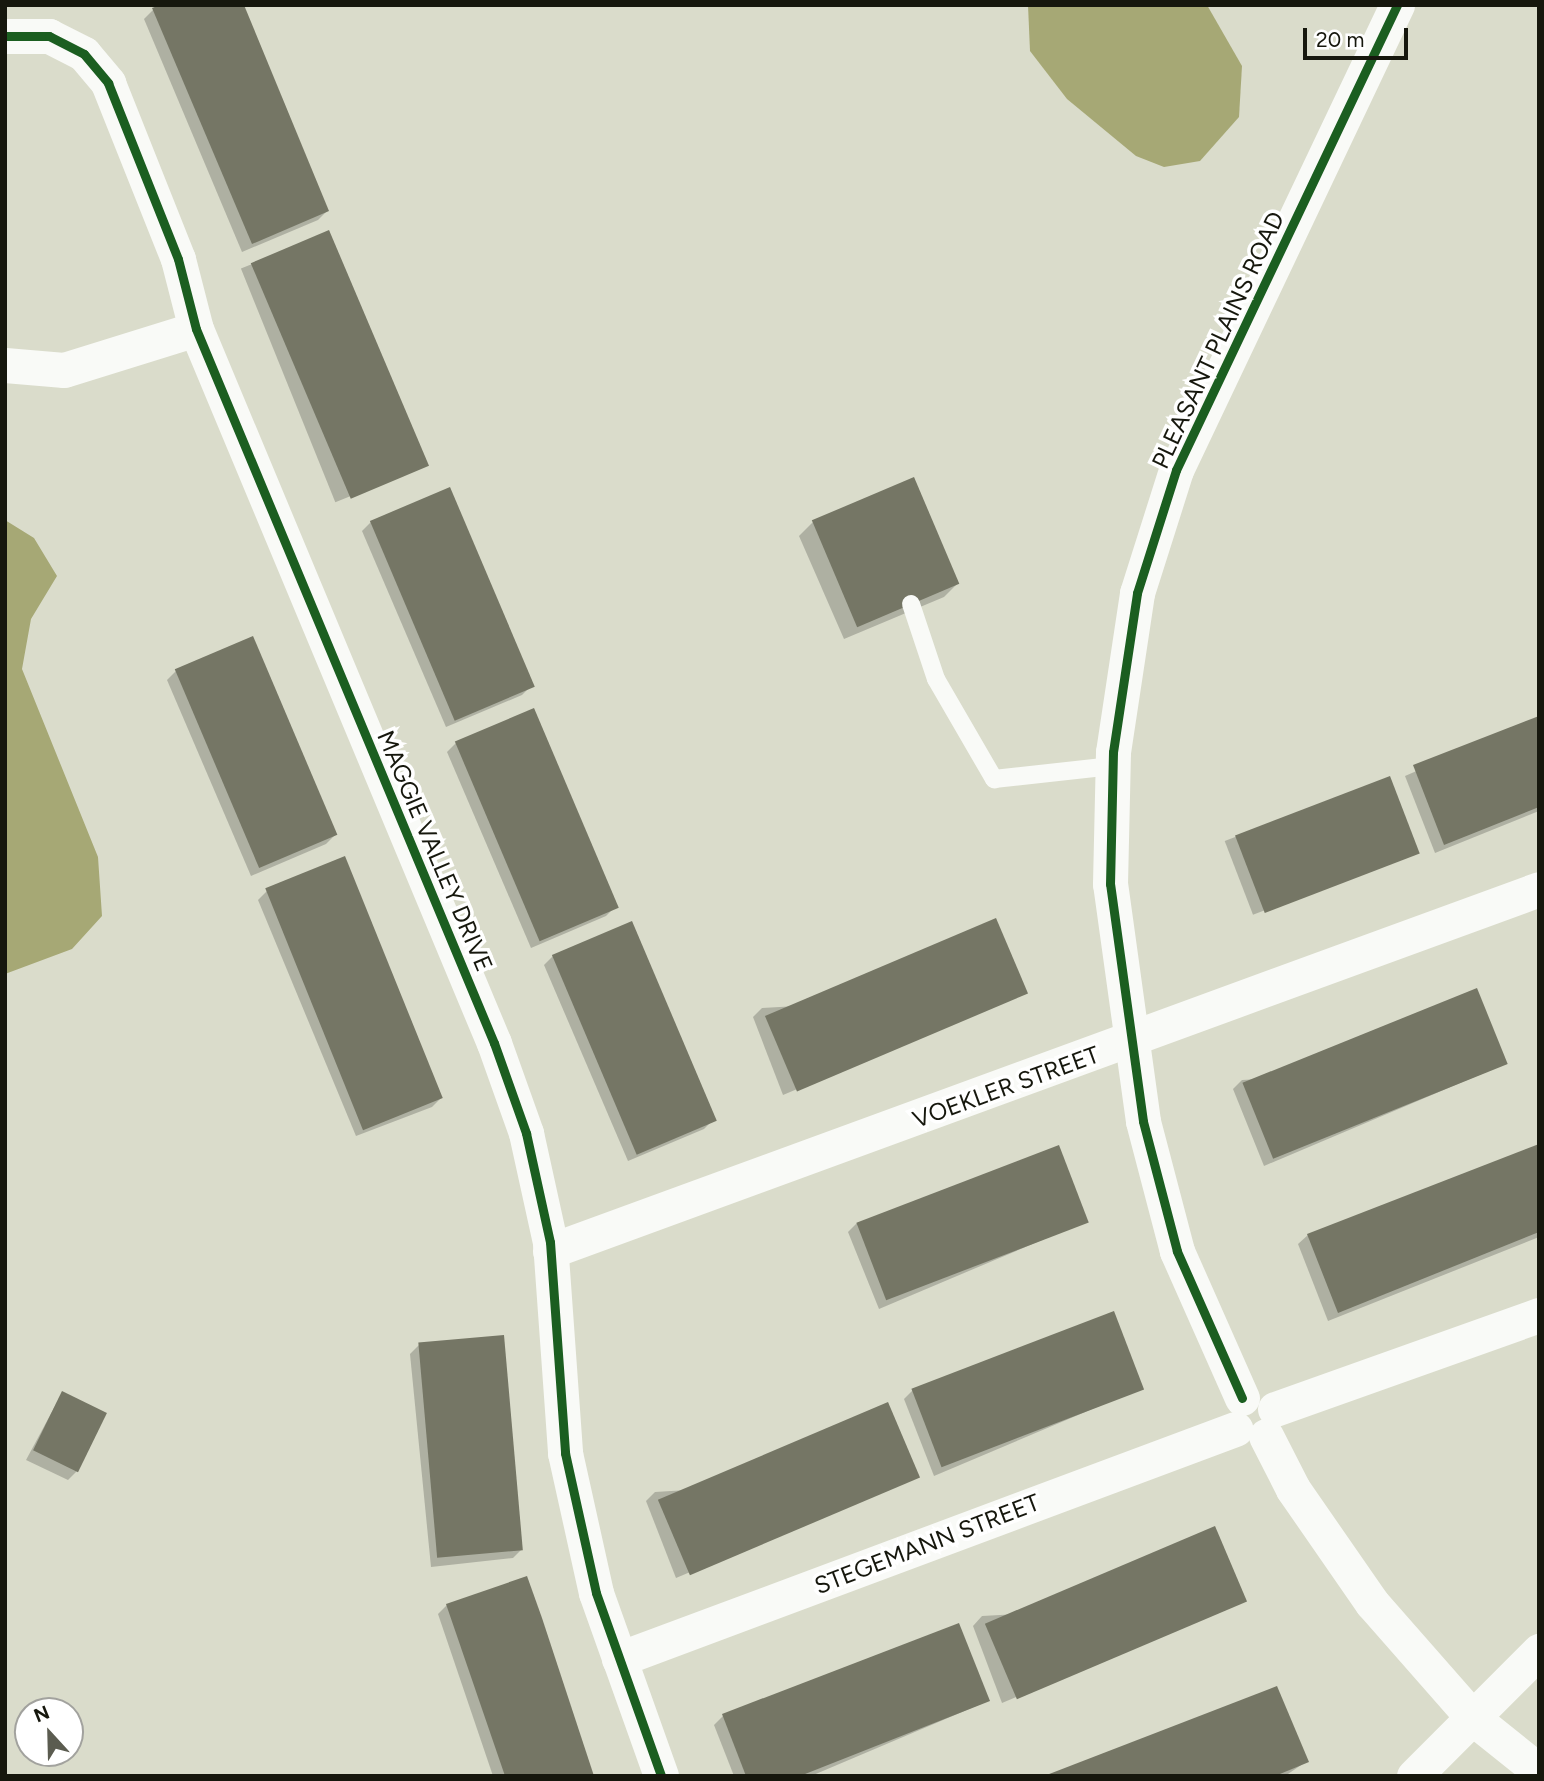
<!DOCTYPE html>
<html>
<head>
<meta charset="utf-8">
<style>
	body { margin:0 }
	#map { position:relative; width:1544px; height:1781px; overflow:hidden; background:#dadccb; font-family:Figtree,sans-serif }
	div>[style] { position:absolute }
	.water>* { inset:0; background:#a6a875 }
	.shadow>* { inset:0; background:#0003; transform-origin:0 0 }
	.building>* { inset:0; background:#757665; transform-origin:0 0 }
	.service>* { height:18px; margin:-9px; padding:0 9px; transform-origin:9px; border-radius:9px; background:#f9faf7 }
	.minor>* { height:35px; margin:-17.5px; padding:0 17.5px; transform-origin:17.5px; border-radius:17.5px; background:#f9faf7 }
	.cycleway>* { height:9px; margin:-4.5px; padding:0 4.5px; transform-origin:4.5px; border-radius:4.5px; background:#1b5e20 }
	span { translate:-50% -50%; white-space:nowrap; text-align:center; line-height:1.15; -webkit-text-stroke:7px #fff; paint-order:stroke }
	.street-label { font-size:24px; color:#16170d }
	.frame { position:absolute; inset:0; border:7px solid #16170d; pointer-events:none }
	.north { position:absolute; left:14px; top:1697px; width:70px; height:70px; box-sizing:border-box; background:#fff; border:2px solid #a2a29e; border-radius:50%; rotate:338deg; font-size:19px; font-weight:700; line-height:28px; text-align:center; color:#16170d }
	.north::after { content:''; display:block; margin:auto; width:24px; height:32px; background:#5b5c50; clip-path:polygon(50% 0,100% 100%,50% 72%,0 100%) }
	.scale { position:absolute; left:1303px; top:28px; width:105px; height:32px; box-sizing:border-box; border:4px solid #16170d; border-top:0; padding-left:9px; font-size:21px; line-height:24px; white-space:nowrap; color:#16170d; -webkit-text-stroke:5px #fff; paint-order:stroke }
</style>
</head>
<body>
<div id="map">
	<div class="water">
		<div style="clip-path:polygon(1207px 5px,1242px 66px,1239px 117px,1200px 161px,1164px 167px,1136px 156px,1067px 99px,1030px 51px,1028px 5px)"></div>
		<div style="clip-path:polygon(5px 520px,34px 538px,57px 576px,31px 619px,22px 669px,98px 857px,102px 916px,72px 949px,5px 974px)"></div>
	</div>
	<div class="shadow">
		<div style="clip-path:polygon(153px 10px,327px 211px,318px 220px,242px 252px,144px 19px)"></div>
		<div style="left:329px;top:233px;width:252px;height:95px;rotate:68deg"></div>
		<div style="clip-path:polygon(371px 522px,531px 686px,522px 695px,446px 727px,362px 531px)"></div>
		<div style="clip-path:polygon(813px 522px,958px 583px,944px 597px,844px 639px,799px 536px)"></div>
		<div style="clip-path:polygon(176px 671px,335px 835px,326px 844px,251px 876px,167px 680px)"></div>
		<div style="clip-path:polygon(1539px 718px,1539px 811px,1435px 853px,1405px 776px)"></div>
		<div style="clip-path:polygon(456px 743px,615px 907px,606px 916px,531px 948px,447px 752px)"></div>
		<div style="left:1389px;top:778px;width:79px;height:176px;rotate:69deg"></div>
		<div style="clip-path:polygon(267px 891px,441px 1098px,432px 1107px,356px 1136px,258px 900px)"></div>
		<div style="clip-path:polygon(553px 956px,713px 1120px,704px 1129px,628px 1161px,544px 965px)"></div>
		<div style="clip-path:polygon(1026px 993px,783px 1095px,753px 1017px,762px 1008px)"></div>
		<div style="clip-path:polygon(1505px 1064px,1264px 1166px,1233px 1089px,1242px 1080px)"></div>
		<div style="clip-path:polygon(1539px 1145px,1539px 1237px,1328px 1321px,1298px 1244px,1308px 1235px)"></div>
		<div style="clip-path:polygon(1087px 1221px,879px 1309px,848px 1232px,857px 1223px)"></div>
		<div style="clip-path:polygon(419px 1345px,522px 1549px,513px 1558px,431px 1567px,410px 1354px)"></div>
		<div style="clip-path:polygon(1142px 1388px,934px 1476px,904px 1399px,913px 1390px)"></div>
		<div style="clip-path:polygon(62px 1393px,77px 1471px,68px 1480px,26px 1460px)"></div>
		<div style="clip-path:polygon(918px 1476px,676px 1578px,646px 1501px,655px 1492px)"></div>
		<div style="clip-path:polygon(1245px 1601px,1002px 1703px,973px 1626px,982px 1616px)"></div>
		<div style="clip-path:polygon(447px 1605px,592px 1776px,493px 1776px,438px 1614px)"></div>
		<div style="clip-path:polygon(988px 1701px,811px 1776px,734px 1776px,714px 1725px,723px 1716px)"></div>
		<div style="clip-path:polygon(1307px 1761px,1285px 1776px,1049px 1776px)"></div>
	</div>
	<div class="building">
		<div style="clip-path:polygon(160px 5px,244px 5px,329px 211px,252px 244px,152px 8px)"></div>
		<div style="left:329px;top:230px;width:256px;height:85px;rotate:67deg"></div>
		<div style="left:914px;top:477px;width:116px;height:111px;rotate:67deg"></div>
		<div style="left:450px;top:487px;width:217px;height:87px;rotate:67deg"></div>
		<div style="left:253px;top:636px;width:216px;height:85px;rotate:67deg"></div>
		<div style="left:534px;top:708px;width:217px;height:86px;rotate:67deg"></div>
		<div style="clip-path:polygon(1539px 716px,1539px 807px,1444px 845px,1413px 765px)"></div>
		<div style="left:1390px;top:776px;width:83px;height:166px;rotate:69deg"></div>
		<div style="left:345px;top:856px;width:261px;height:86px;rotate:68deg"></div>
		<div style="left:996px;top:918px;width:82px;height:251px;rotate:67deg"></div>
		<div style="left:632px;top:921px;width:217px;height:87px;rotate:67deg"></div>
		<div style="left:1477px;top:988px;width:82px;height:253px;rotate:68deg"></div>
		<div style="clip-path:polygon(1539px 1144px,1539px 1232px,1338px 1313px,1307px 1234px)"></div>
		<div style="left:1059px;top:1145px;width:83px;height:217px;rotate:69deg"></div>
		<div style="left:1114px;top:1311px;width:84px;height:217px;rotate:69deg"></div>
		<div style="left:504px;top:1335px;width:216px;height:86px;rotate:85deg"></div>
		<div style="left:62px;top:1391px;width:50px;height:66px;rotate:26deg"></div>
		<div style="left:888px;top:1402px;width:82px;height:250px;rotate:67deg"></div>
		<div style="left:1215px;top:1526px;width:82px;height:250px;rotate:67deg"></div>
		<div style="clip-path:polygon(527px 1576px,542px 1618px,594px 1776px,505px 1776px,446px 1604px)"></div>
		<div style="clip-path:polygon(959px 1623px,990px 1701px,800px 1776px,746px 1776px,722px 1714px)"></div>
		<div style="clip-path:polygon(1277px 1686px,1309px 1762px,1275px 1776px,1044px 1776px)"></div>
	</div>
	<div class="service">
		<div style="left:911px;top:604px;width:79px;rotate:71.6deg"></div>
		<div style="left:936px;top:679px;width:116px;rotate:59.9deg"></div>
		<div style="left:994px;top:779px;width:119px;rotate:-6.3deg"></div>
	</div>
	<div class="minor">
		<div style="left:5px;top:36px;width:44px"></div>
		<div style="left:49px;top:36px;width:39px;rotate:27deg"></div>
		<div style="left:84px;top:54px;width:38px;rotate:50deg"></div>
		<div style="left:108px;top:83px;width:189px;rotate:68.3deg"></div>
		<div style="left:178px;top:259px;width:72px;rotate:75.6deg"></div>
		<div style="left:196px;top:329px;width:774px;rotate:67.35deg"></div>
		<div style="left:494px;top:1043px;width:96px;rotate:70.4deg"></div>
		<div style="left:526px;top:1133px;width:112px;rotate:77.6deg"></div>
		<div style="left:550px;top:1242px;width:212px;rotate:85.9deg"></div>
		<div style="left:565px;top:1453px;width:143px;rotate:77.5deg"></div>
		<div style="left:596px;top:1593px;width:194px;rotate:70.4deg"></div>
		<div style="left:5px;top:365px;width:59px;rotate:4.8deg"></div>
		<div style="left:64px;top:370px;width:138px;rotate:-17.3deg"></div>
		<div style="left:550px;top:1251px;width:1053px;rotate:-20.1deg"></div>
		<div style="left:1242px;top:1398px;width:161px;rotate:-113.9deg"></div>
		<div style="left:1177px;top:1251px;width:134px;rotate:-104.7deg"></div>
		<div style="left:1143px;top:1121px;width:239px;rotate:-97.9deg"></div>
		<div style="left:1110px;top:884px;width:132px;rotate:-88.7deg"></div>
		<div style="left:1113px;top:752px;width:161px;rotate:-81.4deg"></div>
		<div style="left:1137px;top:593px;width:129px;rotate:-72.4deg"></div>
		<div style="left:1176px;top:470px;width:515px;rotate:-64.58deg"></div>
		<div style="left:1275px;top:1409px;width:280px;rotate:-19.6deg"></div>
		<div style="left:1266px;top:1436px;width:59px;rotate:63deg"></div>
		<div style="left:1293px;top:1489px;width:139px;rotate:55.3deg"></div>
		<div style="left:1372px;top:1603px;width:154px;rotate:48.7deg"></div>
		<div style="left:1474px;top:1719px;width:83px;rotate:38.7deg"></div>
		<div style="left:619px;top:1659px;width:658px;rotate:-20.47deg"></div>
		<div style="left:1414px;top:1776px;width:177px;rotate:-45deg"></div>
	</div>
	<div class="cycleway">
		<div style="left:5px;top:36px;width:44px"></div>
		<div style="left:49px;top:36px;width:39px;rotate:27deg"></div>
		<div style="left:84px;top:54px;width:38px;rotate:50deg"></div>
		<div style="left:108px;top:83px;width:189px;rotate:68.3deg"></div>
		<div style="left:178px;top:259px;width:72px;rotate:75.6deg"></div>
		<div style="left:196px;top:329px;width:774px;rotate:67.35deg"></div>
		<div style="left:494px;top:1043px;width:96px;rotate:70.4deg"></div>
		<div style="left:526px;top:1133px;width:112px;rotate:77.6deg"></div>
		<div style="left:550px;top:1242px;width:212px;rotate:85.9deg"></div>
		<div style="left:565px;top:1453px;width:143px;rotate:77.5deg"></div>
		<div style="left:596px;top:1593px;width:194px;rotate:70.4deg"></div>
		<div style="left:1242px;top:1398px;width:161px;rotate:-113.9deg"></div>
		<div style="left:1177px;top:1251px;width:134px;rotate:-104.7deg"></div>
		<div style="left:1143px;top:1121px;width:239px;rotate:-97.9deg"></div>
		<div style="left:1110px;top:884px;width:132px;rotate:-88.7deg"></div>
		<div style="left:1113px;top:752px;width:161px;rotate:-81.4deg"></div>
		<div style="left:1137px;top:593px;width:129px;rotate:-72.4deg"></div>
		<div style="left:1176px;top:470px;width:515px;rotate:-64.58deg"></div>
	</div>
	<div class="street-label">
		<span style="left:1218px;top:340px;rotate:-65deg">PLEASANT PLAINS ROAD</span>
		<span style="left:435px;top:851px;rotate:67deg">MAGGIE VALLEY DRIVE</span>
		<span style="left:1006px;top:1087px;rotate:-20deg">VOEKLER STREET</span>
		<span style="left:927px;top:1544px;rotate:-21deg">STEGEMANN STREET</span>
	</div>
	<div class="frame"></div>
	<div class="north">N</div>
	<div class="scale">20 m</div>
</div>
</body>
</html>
